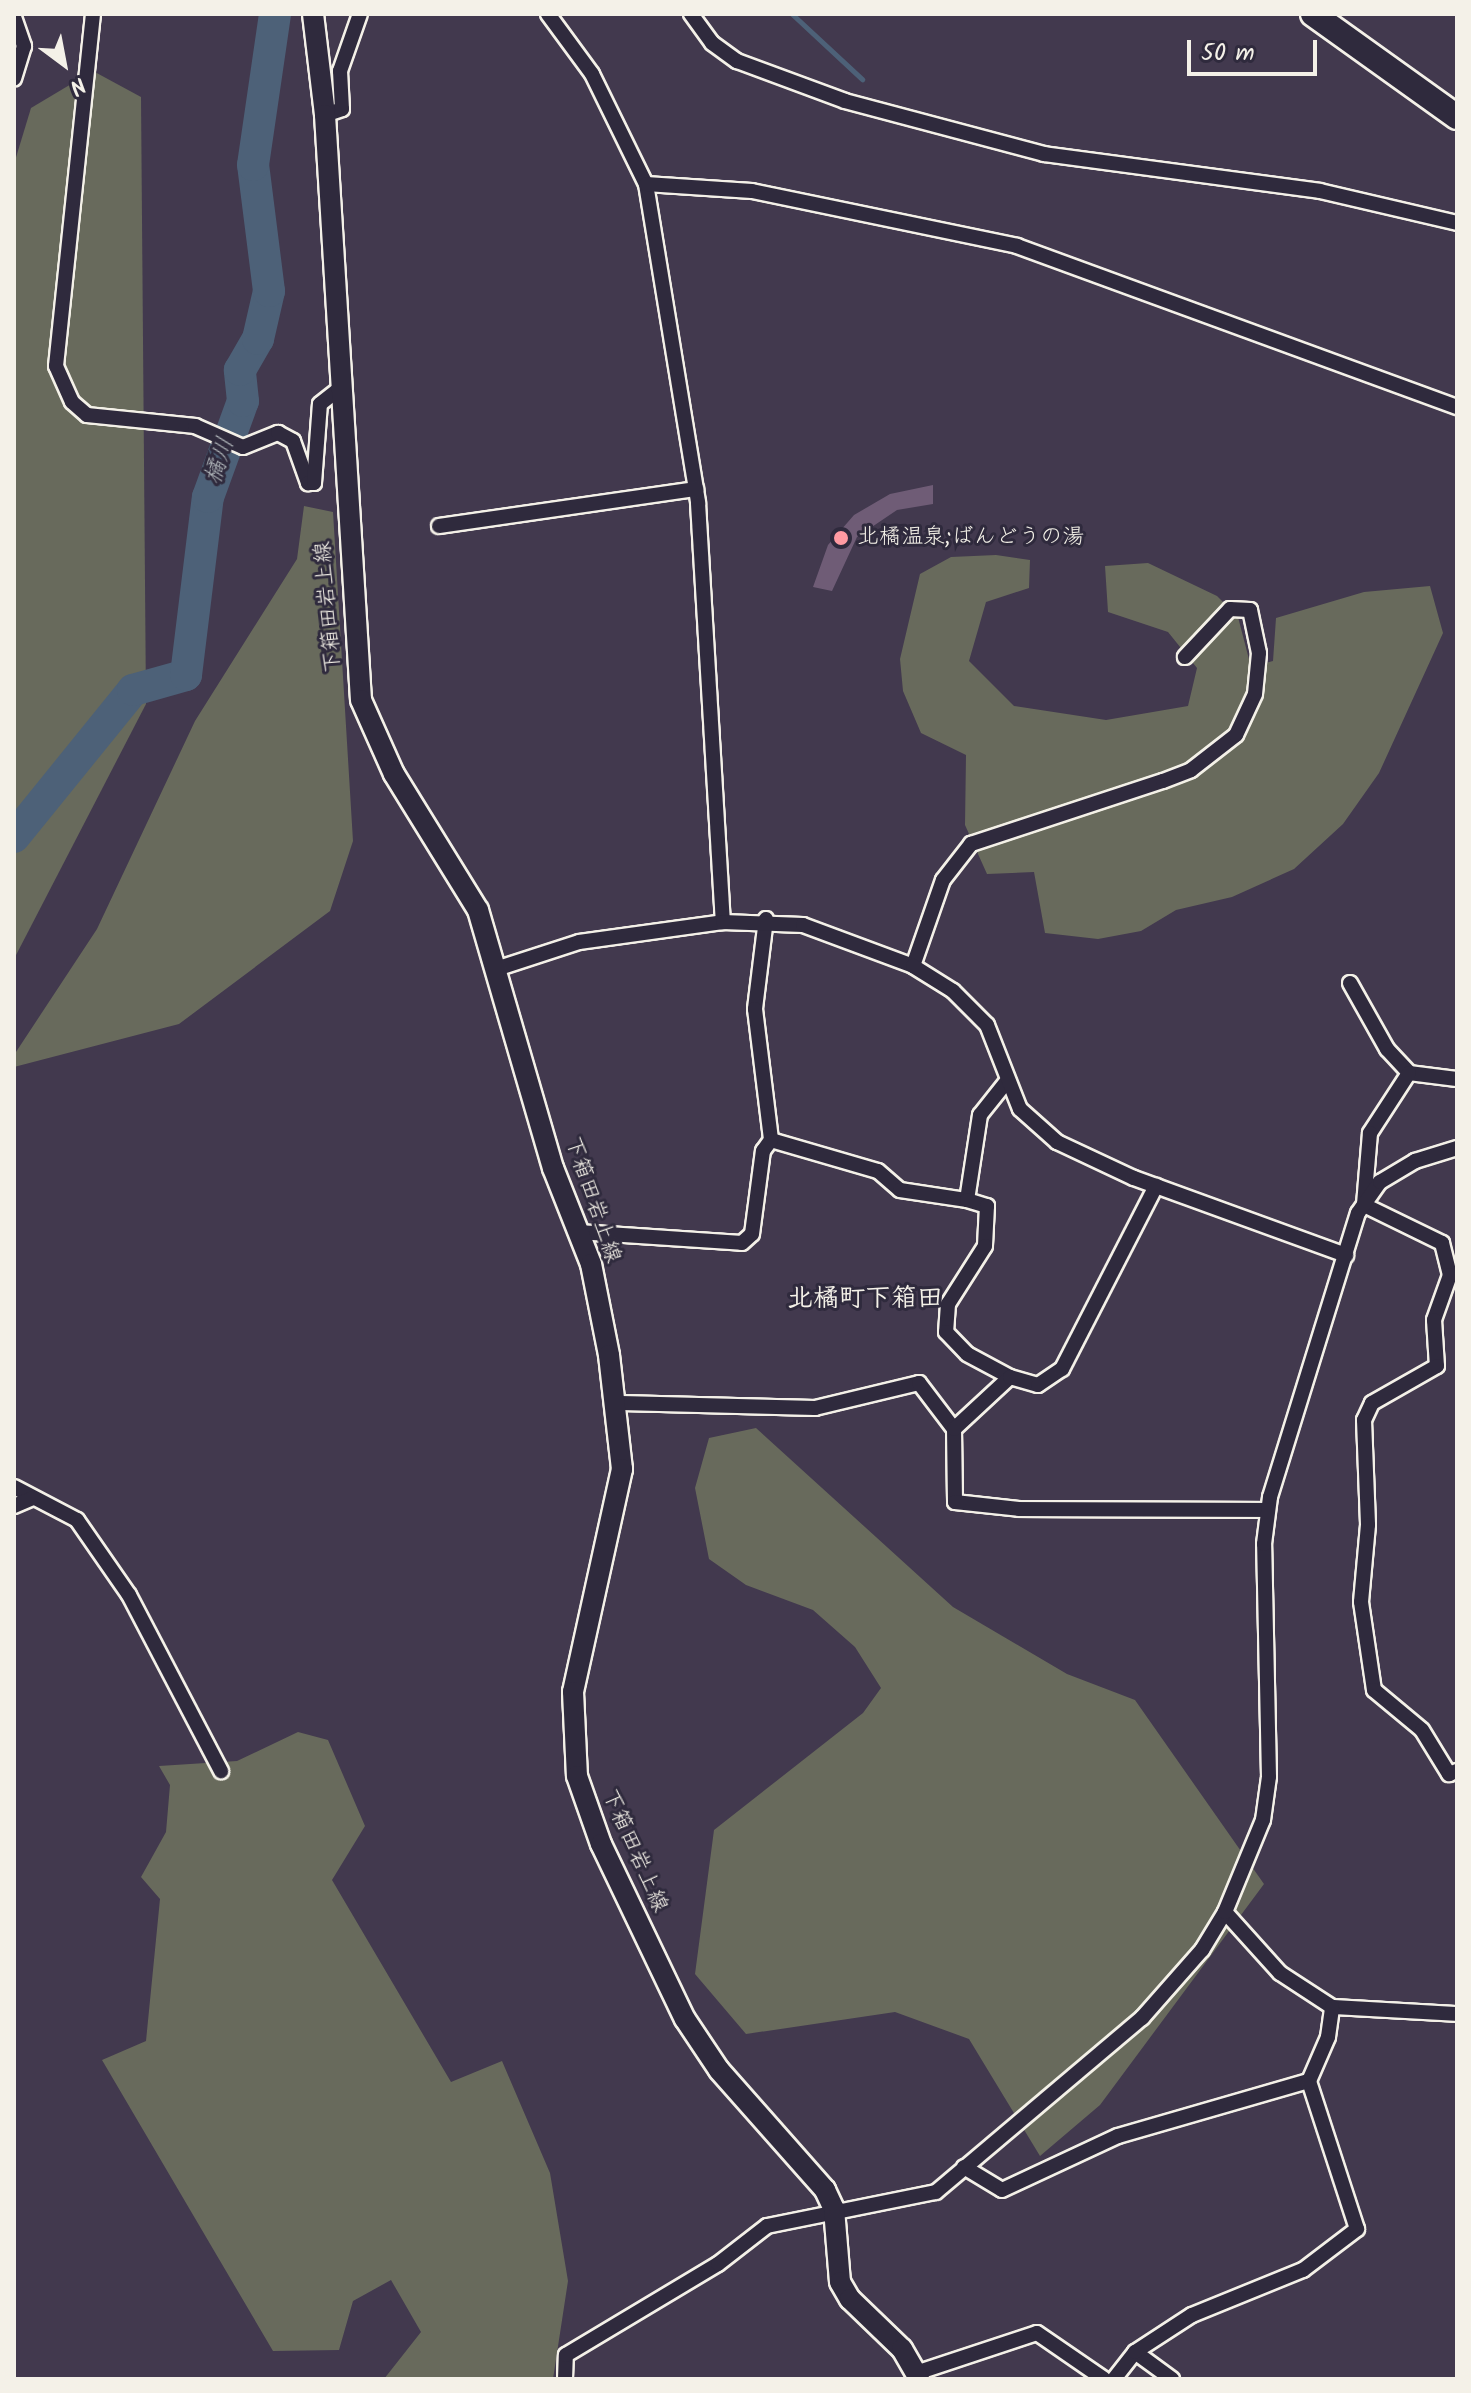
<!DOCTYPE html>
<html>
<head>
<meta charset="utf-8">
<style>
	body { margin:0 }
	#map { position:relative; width:1471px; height:2393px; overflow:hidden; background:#42394e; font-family:Kalam,"Klee One",sans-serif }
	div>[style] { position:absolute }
	.green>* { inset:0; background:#686a5c }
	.stream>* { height:5px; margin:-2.5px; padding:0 2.5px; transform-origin:2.5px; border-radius:2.5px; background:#4d6178 }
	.river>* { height:32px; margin:-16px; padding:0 16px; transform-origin:16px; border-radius:16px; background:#4d6178 }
	.building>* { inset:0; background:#6f5c76 }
	.roads { filter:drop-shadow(2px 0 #f4f1e8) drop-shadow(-2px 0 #f4f1e8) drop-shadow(0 2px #f4f1e8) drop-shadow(0 -2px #f4f1e8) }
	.minor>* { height:14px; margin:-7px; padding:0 7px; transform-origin:7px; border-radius:7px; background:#2f2a3d }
	.secondary>* { height:20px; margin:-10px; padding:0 10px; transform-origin:10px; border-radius:10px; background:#2f2a3d }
	.trunk>* { height:24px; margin:-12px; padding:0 12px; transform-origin:12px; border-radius:12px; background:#2f2a3d }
	.dots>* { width:22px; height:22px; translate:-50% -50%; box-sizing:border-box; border:4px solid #2f2a3d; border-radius:50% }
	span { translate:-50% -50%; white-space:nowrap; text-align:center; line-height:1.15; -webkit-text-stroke:6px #2f2a3d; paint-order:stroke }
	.poi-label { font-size:22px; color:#f4f1e8 }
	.left { translate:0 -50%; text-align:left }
	.street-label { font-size:22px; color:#f4f1e8 }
	.water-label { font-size:24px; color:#b1b7bb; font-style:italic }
	.quarter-label { font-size:26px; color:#f4f1e8; font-weight:700 }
	.frame { position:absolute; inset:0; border:16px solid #f4f1e8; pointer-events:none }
	.north { position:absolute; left:24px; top:24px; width:80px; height:80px; -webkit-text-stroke:6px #2f2a3d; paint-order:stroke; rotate:148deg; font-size:22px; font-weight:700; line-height:32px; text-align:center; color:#f4f1e8 }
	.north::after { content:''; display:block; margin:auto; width:28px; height:36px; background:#f4f1e8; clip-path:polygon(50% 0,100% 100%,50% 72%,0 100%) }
	.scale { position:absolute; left:1187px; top:40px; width:130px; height:36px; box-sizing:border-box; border:4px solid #f4f1e8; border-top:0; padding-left:10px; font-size:24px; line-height:28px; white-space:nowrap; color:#f4f1e8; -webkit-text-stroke:6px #2f2a3d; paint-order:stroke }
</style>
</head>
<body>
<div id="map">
	<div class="green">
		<div style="clip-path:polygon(93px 71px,141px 97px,146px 704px,14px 959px,14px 164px,31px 108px)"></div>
		<div style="clip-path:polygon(304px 506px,333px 512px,353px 841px,330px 911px,179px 1024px,14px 1067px,14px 1055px,97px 929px,195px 721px,297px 559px)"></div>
		<div style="clip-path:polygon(996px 555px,1030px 560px,1029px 588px,986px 602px,969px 661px,1014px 706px,1106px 720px,1188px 706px,1197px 668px,1168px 632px,1108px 612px,1105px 566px,1148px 563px,1217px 596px,1238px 617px,1251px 667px,1273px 661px,1276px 618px,1364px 592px,1430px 586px,1443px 633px,1379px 773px,1343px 824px,1294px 869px,1232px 897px,1176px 910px,1141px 931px,1098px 939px,1045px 933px,1034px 872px,987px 874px,965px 825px,966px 755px,921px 733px,903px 691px,900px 659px,920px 574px,951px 557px)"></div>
		<div style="clip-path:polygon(756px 1428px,953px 1607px,1067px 1674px,1135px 1700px,1264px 1884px,1100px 2105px,1040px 2156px,969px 2039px,895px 2012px,746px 2034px,695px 1974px,714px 1830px,863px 1713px,881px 1688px,855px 1647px,813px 1610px,746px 1585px,709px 1559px,695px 1488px,709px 1438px)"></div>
		<div style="clip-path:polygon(298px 1732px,328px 1740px,365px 1826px,332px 1880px,451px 2082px,502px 2061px,550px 2173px,568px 2281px,553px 2379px,384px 2379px,421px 2332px,391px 2280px,353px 2301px,339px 2350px,273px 2351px,102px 2060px,146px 2041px,160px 1899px,141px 1877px,166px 1832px,170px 1785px,159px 1766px,237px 1761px)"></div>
	</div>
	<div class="stream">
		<div style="left:792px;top:14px;width:96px;rotate:42.9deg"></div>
	</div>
	<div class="river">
		<div style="left:14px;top:837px;width:189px;rotate:-51deg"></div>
		<div style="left:133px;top:690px;width:55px;rotate:-15.8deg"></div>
		<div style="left:186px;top:675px;width:179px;rotate:-83deg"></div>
		<div style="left:208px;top:497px;width:102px;rotate:-70deg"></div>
		<div style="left:243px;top:401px;width:31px;rotate:-96deg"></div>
		<div style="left:240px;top:370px;width:36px;rotate:-60deg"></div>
		<div style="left:258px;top:339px;width:49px;rotate:-77.1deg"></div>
		<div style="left:269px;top:291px;width:127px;rotate:-97.2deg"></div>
		<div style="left:253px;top:165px;width:153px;rotate:-81.7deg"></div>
	</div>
	<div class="building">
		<div style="clip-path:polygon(933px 485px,933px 504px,897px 510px,857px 537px,832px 591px,813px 587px,828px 545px,854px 515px,890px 494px)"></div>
	</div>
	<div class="roads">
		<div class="minor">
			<div style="left:93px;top:14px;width:354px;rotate:96deg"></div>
			<div style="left:56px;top:366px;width:39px;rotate:66deg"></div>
			<div style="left:72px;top:402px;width:20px;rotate:41deg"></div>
			<div style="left:87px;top:415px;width:109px;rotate:5.8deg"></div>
			<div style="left:195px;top:426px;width:52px;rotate:23.6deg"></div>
			<div style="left:243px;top:447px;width:38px;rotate:-22deg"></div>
			<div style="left:278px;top:433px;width:17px;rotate:28deg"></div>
			<div style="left:293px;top:441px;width:45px;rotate:70.3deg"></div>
			<div style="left:308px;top:483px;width:6px"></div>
			<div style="left:314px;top:483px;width:79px;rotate:-85.7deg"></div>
			<div style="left:320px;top:404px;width:23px;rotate:-38deg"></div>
			<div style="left:548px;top:14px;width:74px;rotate:53.7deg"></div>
			<div style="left:592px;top:74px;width:123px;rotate:63.9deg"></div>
			<div style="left:646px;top:184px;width:323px;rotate:80.7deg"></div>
			<div style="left:698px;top:503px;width:420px;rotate:86.6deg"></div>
			<div style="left:691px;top:14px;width:36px;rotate:54deg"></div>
			<div style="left:712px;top:43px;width:31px;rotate:36deg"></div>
			<div style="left:737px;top:61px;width:115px;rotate:20.3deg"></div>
			<div style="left:845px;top:101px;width:206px;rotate:14.9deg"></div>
			<div style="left:1044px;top:154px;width:278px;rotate:7.6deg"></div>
			<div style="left:1320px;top:191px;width:141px;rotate:13.1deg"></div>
			<div style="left:14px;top:17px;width:31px;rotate:71deg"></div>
			<div style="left:24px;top:46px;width:34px;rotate:107deg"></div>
			<div style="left:325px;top:115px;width:18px;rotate:-19deg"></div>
			<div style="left:342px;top:109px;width:38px;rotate:-93deg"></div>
			<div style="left:340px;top:71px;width:60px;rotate:-70.7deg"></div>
			<div style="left:646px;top:184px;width:106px;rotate:3.8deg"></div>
			<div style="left:752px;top:191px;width:271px;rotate:11.7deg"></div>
			<div style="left:1017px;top:246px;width:469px;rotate:20.1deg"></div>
			<div style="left:439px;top:526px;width:260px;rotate:-8.2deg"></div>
			<div style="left:766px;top:919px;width:91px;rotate:97deg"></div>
			<div style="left:755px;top:1009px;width:132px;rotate:83deg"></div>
			<div style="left:771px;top:1140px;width:111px;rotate:16.2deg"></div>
			<div style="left:878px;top:1171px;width:29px;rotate:41deg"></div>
			<div style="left:900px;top:1190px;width:68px;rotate:8.5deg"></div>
			<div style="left:967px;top:1200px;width:86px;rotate:-81.3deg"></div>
			<div style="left:980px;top:1115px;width:43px;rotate:-51.5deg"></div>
			<div style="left:913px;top:966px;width:91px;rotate:-70.8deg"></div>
			<div style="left:943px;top:880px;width:46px;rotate:-52.1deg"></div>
			<div style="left:971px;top:844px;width:202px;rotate:-18.2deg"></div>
			<div style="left:1163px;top:781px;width:30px;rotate:-21deg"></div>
			<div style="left:1191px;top:770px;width:57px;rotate:-37.9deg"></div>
			<div style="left:1236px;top:735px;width:45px;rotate:-65.1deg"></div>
			<div style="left:1255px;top:694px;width:41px;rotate:-84.4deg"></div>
			<div style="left:1259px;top:653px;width:44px;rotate:-101.8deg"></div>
			<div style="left:1250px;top:610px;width:20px;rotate:-177deg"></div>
			<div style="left:1230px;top:609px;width:66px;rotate:133.2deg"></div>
			<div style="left:496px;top:969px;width:87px;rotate:-18deg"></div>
			<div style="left:579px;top:942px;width:145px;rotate:-7.9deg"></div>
			<div style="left:723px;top:922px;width:80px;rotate:2.1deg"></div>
			<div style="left:803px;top:925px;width:117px;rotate:20.4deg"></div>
			<div style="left:913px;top:966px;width:47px;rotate:32deg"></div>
			<div style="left:953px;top:991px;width:48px;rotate:45deg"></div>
			<div style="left:987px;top:1025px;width:90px;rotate:68.6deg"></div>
			<div style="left:1020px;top:1109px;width:50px;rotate:41.7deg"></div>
			<div style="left:1057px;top:1142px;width:85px;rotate:25.1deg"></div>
			<div style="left:1134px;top:1178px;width:226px;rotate:20deg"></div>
			<div style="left:1350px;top:983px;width:76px;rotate:60.7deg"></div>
			<div style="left:1387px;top:1049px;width:33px;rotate:47deg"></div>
			<div style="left:1409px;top:1073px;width:48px;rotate:7.1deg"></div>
			<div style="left:1409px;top:1073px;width:72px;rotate:123deg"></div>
			<div style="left:1370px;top:1133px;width:72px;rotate:94.8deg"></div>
			<div style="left:1364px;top:1205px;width:87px;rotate:26deg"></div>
			<div style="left:1442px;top:1243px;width:33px;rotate:76deg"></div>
			<div style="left:1450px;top:1275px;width:48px;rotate:109.6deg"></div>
			<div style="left:1434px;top:1320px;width:46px;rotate:86.3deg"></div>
			<div style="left:1437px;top:1366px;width:75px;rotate:150.4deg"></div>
			<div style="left:1372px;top:1403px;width:19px;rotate:115deg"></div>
			<div style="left:1364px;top:1420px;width:105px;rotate:87.8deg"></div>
			<div style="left:1368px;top:1525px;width:77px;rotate:95.2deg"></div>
			<div style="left:1361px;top:1602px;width:89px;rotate:81.6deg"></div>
			<div style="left:1374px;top:1690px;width:62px;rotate:39.8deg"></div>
			<div style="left:1422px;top:1730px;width:52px;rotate:58.5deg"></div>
			<div style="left:1449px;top:1774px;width:9px;rotate:-21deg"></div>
			<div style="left:967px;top:1200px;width:21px;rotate:17deg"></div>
			<div style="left:987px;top:1206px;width:40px;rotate:92.9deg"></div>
			<div style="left:985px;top:1246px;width:69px;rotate:122.5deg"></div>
			<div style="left:948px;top:1304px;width:28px;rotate:94deg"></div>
			<div style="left:946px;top:1332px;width:30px;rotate:46deg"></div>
			<div style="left:967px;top:1354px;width:49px;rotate:28.1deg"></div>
			<div style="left:578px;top:1232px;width:164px;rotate:3.8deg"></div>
			<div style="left:742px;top:1243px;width:13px;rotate:-42deg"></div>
			<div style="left:752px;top:1234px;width:84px;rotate:-82.5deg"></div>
			<div style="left:763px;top:1151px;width:14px;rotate:-54deg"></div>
			<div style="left:621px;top:1403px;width:194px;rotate:1.5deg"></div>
			<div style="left:815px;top:1408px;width:107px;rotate:-13.5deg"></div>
			<div style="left:919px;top:1383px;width:58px;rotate:52.7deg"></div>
			<div style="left:954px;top:1429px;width:73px;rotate:89.2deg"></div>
			<div style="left:955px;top:1502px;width:64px;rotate:6.2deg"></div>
			<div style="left:1019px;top:1509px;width:249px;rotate:0.2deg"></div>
			<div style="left:954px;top:1429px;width:76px;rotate:-42.9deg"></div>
			<div style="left:1010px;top:1377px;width:29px;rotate:16deg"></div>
			<div style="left:1038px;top:1385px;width:29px;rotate:-34deg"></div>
			<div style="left:1062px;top:1369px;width:206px;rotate:-62.8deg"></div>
			<div style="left:14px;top:1487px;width:71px;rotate:27.6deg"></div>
			<div style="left:77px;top:1520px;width:91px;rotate:55.3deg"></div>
			<div style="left:129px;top:1595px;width:199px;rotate:62.4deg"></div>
			<div style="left:14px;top:1506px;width:21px;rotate:-23deg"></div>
			<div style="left:1225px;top:1912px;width:82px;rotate:48deg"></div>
			<div style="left:1280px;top:1973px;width:62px;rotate:33.2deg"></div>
			<div style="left:1332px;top:2007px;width:125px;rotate:3.2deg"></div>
			<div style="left:964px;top:2167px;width:44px;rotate:31.2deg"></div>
			<div style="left:1002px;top:2190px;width:128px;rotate:-25deg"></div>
			<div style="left:1118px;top:2136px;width:199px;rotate:-16.1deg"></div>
			<div style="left:1309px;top:2081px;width:48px;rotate:-66.6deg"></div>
			<div style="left:1328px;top:2037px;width:30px;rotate:-82deg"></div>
			<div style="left:1135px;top:2352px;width:46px;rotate:36.1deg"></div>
			<div style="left:916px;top:2373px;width:127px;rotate:-18.3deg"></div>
			<div style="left:1037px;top:2333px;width:81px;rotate:34.5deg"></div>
			<div style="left:565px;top:2379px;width:24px;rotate:-88deg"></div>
			<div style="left:566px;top:2355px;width:177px;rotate:-30.9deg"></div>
			<div style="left:718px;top:2264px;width:62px;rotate:-37.8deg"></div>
			<div style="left:767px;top:2226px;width:172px;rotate:-11.4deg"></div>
			<div style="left:936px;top:2192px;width:270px;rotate:-40.2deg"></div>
			<div style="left:1142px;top:2018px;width:91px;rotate:-48.6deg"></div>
			<div style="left:1202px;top:1950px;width:44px;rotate:-58.8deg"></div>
			<div style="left:1225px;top:1912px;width:100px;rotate:-67.6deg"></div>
			<div style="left:1263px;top:1820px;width:43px;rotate:-82.1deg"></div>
			<div style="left:1269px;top:1777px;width:233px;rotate:-91.2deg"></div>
			<div style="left:1264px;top:1544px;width:47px;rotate:-82.7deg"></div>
			<div style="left:1270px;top:1497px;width:297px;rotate:-72.8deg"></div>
			<div style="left:1358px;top:1213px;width:38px;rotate:-55deg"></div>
			<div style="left:1380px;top:1182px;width:41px;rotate:-31deg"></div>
			<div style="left:1415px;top:1161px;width:44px;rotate:-17.2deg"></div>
			<div style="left:1114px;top:2379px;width:34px;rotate:-52deg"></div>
			<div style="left:1135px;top:2352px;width:68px;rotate:-33deg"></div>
			<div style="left:1192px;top:2315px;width:120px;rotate:-22.1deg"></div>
			<div style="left:1303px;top:2270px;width:68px;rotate:-37.2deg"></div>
			<div style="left:1357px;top:2229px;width:156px;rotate:-108deg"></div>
		</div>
		<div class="secondary">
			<div style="left:313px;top:14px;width:102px;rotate:83.2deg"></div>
			<div style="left:325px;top:115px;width:586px;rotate:86.48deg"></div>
			<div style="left:361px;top:700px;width:81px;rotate:66deg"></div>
			<div style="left:394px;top:774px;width:160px;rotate:58.3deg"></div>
			<div style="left:478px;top:910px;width:269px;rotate:73.8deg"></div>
			<div style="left:553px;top:1168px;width:103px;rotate:68.4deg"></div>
			<div style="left:591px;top:1264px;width:93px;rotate:78.8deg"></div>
			<div style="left:609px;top:1355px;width:115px;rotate:83.5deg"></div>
			<div style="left:622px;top:1469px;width:228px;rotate:102.4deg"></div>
			<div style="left:573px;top:1692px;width:84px;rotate:87.3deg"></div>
			<div style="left:577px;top:1776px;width:72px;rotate:70.6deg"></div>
			<div style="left:601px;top:1844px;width:194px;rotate:64.4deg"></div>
			<div style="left:685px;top:2019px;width:61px;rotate:56.3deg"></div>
			<div style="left:719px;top:2070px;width:160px;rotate:48.5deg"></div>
			<div style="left:825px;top:2190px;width:21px;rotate:65deg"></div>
			<div style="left:834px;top:2209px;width:73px;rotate:85.3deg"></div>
			<div style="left:840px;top:2282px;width:20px;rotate:60deg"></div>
			<div style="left:850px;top:2299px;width:72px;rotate:43.9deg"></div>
			<div style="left:902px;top:2349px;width:34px;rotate:60deg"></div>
		</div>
		<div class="trunk">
			<div style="left:1313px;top:14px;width:177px;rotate:35.6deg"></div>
		</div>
	</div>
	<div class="dots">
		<div style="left:841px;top:538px;background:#ff9aa2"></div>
	</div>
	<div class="poi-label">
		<span class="left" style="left:857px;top:538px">北橘温泉;ばんどうの湯</span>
	</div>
	<div class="street-label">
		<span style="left:329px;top:607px;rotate:-95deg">下箱田岩上線</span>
		<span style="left:592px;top:1200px;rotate:71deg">下箱田岩上線</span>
		<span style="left:634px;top:1851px;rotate:66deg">下箱田岩上線</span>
	</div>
	<div class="water-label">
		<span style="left:220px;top:461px;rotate:-72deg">橘川</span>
	</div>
	<div class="quarter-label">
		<span style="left:865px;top:1300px">北橘町下箱田</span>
	</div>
	<div class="frame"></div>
	<div class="north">N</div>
	<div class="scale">50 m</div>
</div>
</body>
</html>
